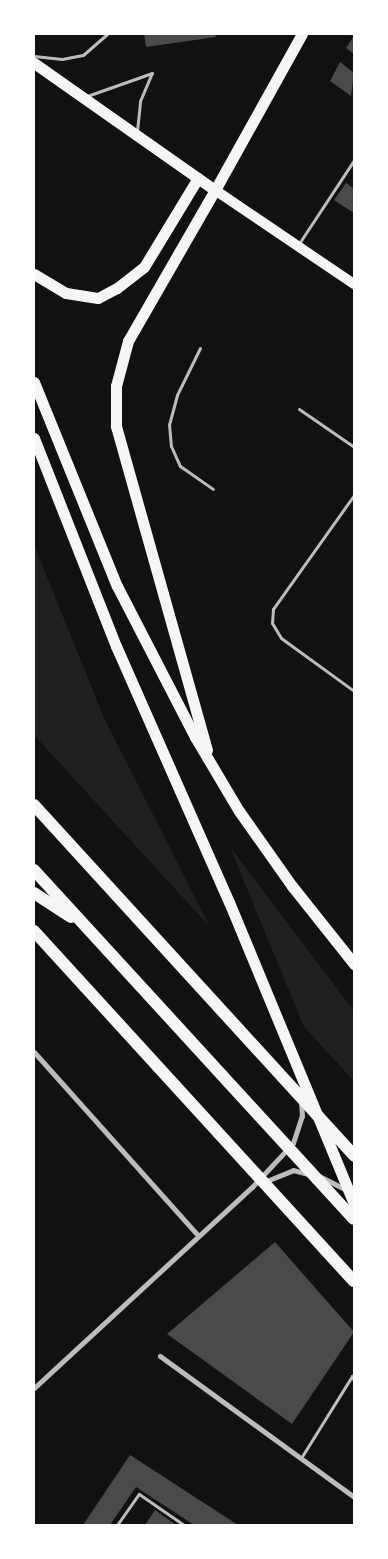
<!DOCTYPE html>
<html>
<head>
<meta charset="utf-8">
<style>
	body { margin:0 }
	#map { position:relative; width:388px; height:1559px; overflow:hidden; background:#111; font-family:Rubik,sans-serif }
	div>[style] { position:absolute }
	.green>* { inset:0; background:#202020 }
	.building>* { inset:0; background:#4a4a4a }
	.service>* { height:3px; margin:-1.5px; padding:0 1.5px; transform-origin:1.5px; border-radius:1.5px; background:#bcbcbc }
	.minor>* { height:5px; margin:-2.5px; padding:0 2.5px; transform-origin:2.5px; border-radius:2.5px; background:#bcbcbc }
	.secondary>* { height:10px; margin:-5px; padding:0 5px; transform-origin:5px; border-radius:5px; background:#f5f5f5 }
	.primary>* { height:11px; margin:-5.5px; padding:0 5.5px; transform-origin:5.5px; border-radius:5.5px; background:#f5f5f5 }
	.trunk>* { height:11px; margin:-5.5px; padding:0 5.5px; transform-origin:5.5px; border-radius:5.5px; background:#f5f5f5 }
	.motorway>* { height:12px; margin:-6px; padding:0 6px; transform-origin:6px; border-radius:6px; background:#f5f5f5 }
	span { translate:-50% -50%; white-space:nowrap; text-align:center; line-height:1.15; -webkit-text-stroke:4.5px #fff; paint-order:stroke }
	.frame { position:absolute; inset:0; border:35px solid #fff; pointer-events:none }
</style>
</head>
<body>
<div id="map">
	<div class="green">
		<div style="clip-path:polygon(34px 545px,104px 718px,210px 927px,34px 735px)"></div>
		<div style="clip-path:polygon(230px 847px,354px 1011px,354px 1081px,304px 1027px)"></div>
	</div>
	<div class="building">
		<div style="clip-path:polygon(144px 34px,215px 34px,216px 37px,146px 47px)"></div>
		<div style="clip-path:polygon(354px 36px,354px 54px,346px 48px)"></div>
		<div style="clip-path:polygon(340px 62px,354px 73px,351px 96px,330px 81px)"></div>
		<div style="clip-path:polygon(346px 183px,354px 189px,354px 213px,334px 200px)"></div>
		<div style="clip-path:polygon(275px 1242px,354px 1332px,292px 1424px,167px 1334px)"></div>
		<div style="clip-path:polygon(130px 1455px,238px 1525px,194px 1525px,136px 1487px,110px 1525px,83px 1525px)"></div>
		<div style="clip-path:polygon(155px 1510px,176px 1525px,145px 1525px)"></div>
	</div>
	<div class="service">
		<div style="left:34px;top:56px;width:28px;rotate:6deg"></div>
		<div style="left:62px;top:59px;width:21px;rotate:-11deg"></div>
		<div style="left:83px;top:55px;width:32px;rotate:-41deg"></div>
		<div style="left:87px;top:96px;width:69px;rotate:-19.5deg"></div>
		<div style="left:137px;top:131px;width:30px;rotate:-84deg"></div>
		<div style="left:140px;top:101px;width:30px;rotate:-67deg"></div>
		<div style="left:298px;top:245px;width:102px;rotate:-56.6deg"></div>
		<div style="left:200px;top:348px;width:52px;rotate:116.1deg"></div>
		<div style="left:177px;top:395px;width:30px;rotate:105deg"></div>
		<div style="left:169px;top:424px;width:22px;rotate:85deg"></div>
		<div style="left:171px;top:446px;width:22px;rotate:66deg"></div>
		<div style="left:180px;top:466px;width:40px;rotate:34.9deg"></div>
		<div style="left:299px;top:409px;width:67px;rotate:34.6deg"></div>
		<div style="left:354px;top:495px;width:140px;rotate:125.4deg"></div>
		<div style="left:273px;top:609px;width:14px;rotate:94deg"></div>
		<div style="left:272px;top:623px;width:17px;rotate:59deg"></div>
		<div style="left:281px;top:638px;width:90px;rotate:36deg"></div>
		<div style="left:301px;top:1458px;width:97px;rotate:-58.1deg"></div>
		<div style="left:352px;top:1376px;width:5px;rotate:68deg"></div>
		<div style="left:117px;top:1525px;width:38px;rotate:-55deg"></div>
		<div style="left:139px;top:1494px;width:55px;rotate:34.6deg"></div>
	</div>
	<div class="minor">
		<div style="left:34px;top:1052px;width:244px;rotate:48.2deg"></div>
		<div style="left:319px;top:1176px;width:31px;rotate:27deg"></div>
		<div style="left:264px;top:1182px;width:31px;rotate:-22deg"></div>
		<div style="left:293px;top:1170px;width:16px;rotate:15deg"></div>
		<div style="left:160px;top:1356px;width:240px;rotate:36deg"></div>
		<div style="left:34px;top:1388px;width:297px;rotate:-42.7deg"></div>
		<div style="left:252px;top:1187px;width:60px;rotate:-47deg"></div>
		<div style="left:293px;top:1143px;width:28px;rotate:-72deg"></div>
		<div style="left:302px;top:1116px;width:15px;rotate:-94deg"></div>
	</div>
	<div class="secondary">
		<div style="left:215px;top:190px;width:168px;rotate:34.1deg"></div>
	</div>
	<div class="primary">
		<div style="left:34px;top:63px;width:221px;rotate:35.1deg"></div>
		<div style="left:215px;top:190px;width:179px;rotate:-60.9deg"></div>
	</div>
	<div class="trunk">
		<div style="left:34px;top:274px;width:37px;rotate:31deg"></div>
		<div style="left:66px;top:293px;width:32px;rotate:9deg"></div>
		<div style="left:98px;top:298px;width:21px;rotate:-28deg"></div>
		<div style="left:117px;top:288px;width:34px;rotate:-38deg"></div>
		<div style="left:144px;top:267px;width:104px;rotate:-58.8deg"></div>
		<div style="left:34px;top:382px;width:220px;rotate:67.9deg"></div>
		<div style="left:117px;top:586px;width:170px;rotate:62.7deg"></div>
		<div style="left:195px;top:737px;width:86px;rotate:59.3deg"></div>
		<div style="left:239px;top:811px;width:92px;rotate:54.8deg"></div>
		<div style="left:292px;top:886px;width:100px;rotate:51.5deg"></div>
		<div style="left:34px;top:438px;width:224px;rotate:68.5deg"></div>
		<div style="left:116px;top:646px;width:280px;rotate:66.2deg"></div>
		<div style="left:229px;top:902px;width:327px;rotate:67.5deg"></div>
		<div style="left:207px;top:750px;width:337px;rotate:-105.7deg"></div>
		<div style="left:116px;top:426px;width:40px;rotate:-90deg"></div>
		<div style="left:116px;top:386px;width:47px;rotate:-75.1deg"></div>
		<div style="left:128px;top:341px;width:174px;rotate:-60.1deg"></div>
	</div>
	<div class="motorway">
		<div style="left:34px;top:805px;width:475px;rotate:47.6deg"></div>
		<div style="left:34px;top:870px;width:473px;rotate:47.5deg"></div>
		<div style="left:34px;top:893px;width:44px;rotate:33deg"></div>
		<div style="left:34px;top:931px;width:474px;rotate:47.6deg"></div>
	</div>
	<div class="frame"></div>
</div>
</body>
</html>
